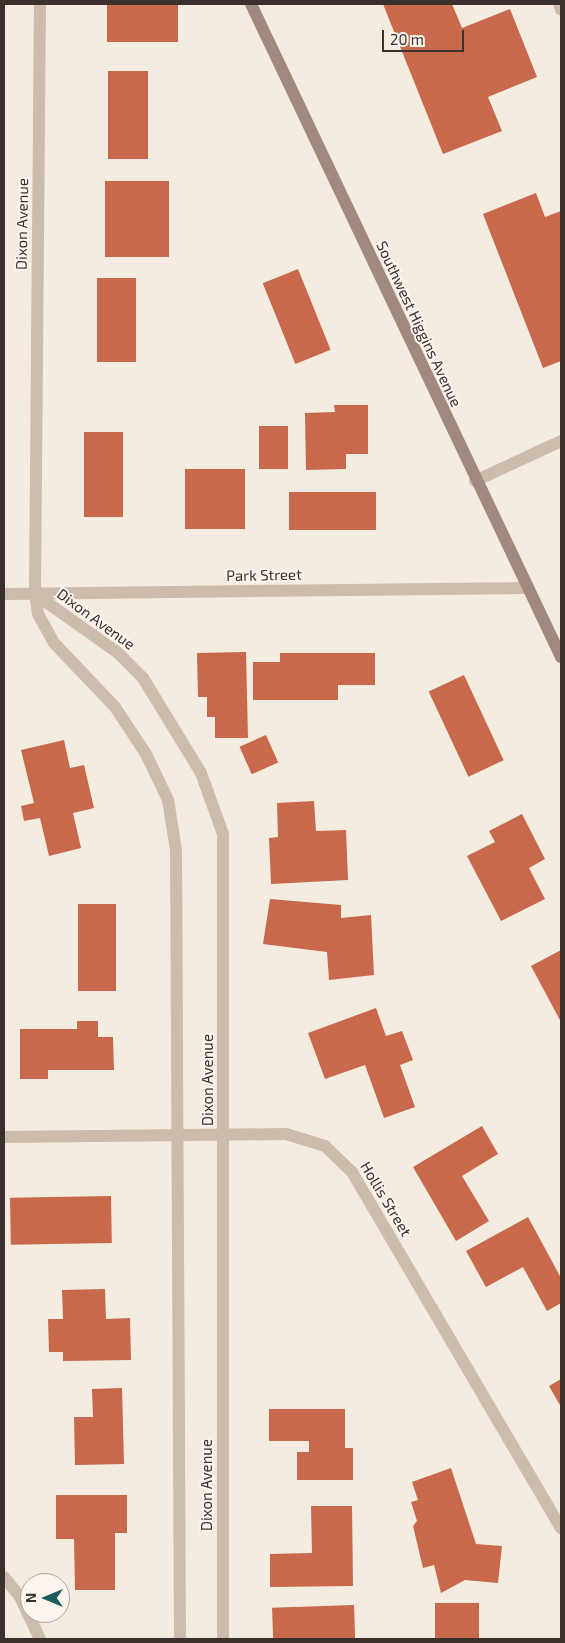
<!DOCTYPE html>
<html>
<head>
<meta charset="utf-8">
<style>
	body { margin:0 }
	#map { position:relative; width:565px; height:1643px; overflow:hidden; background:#f4ebe1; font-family:"Exo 2",sans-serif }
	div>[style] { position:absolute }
	.building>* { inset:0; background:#c8694b; transform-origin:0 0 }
	.minor>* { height:12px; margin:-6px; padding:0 6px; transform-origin:6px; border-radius:6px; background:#cdbbac }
	.secondary>* { height:12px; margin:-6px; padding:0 6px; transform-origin:6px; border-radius:6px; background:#a18a7d }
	span { translate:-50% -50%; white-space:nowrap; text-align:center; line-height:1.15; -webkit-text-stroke:4px #fbf5ee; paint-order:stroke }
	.street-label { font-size:15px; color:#3b302b }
	.frame { position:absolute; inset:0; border:5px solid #3b302b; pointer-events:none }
	.north { position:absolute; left:20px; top:1573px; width:50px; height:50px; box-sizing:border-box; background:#fbf5ee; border:1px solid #aea6a0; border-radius:50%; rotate:270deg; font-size:14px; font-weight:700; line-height:20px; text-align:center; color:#3b302b }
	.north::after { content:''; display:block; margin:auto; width:18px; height:22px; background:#1f5a5e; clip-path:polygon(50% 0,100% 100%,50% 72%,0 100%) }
	.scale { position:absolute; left:382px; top:30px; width:82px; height:22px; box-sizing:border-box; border:2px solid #3b302b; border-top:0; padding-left:6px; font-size:15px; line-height:18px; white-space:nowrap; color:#3b302b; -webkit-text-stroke:4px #fbf5ee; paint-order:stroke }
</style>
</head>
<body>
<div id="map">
	<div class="building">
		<div style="clip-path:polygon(383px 4px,452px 4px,462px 28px,510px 9px,537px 77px,488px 97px,502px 131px,443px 154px)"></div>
		<div style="left:107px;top:5px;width:71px;height:37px"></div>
		<div style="left:108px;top:71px;width:40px;height:88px"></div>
		<div style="left:105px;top:181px;width:64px;height:76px"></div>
		<div style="clip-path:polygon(536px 193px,545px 217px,561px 211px,561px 361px,543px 368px,483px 214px)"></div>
		<div style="left:298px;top:269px;width:87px;height:38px;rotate:68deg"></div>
		<div style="left:97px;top:278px;width:39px;height:84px"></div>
		<div style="clip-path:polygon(334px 405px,368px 405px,368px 454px,346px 454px,346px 469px,306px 470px,305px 413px,335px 412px)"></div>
		<div style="left:259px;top:426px;width:29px;height:43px"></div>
		<div style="left:84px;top:432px;width:39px;height:85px"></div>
		<div style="left:185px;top:469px;width:60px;height:60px"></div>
		<div style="left:289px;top:492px;width:87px;height:38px"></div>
		<div style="clip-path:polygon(246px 652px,248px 738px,215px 738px,215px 717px,207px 717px,207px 697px,198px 697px,197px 653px)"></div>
		<div style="clip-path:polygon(280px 653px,375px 653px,375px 685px,338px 685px,338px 700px,253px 700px,253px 662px,280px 662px)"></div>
		<div style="left:464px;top:675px;width:94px;height:39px;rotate:65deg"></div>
		<div style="left:266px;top:735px;width:30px;height:29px;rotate:66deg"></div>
		<div style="clip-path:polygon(64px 740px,70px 768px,84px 765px,94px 808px,73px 813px,81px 848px,49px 856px,40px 818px,24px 821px,21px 806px,34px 803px,21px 750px)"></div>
		<div style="clip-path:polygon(314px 801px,316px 831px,346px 830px,348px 880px,271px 884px,269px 838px,278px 837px,277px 803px)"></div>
		<div style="clip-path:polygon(522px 814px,545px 859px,529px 868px,545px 899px,501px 921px,467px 856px,495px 842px,489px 831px)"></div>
		<div style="clip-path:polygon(270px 899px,341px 905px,341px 918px,371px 915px,374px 975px,329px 980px,327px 952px,263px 944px)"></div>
		<div style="left:78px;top:904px;width:38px;height:87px"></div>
		<div style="clip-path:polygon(561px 950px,561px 1022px,531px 966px)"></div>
		<div style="clip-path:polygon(376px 1008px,386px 1036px,402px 1031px,413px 1060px,400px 1065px,415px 1107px,384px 1118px,365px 1065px,325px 1079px,308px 1033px)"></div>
		<div style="clip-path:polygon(77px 1021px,98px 1021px,98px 1037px,113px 1037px,114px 1070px,48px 1070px,48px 1079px,20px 1079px,20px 1029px,77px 1029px)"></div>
		<div style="clip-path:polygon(482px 1126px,498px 1154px,462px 1176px,489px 1221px,456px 1241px,413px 1167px)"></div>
		<div style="left:111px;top:1196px;width:47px;height:101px;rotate:89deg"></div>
		<div style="clip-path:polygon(528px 1217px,561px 1278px,561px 1303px,547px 1311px,523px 1267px,486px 1287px,466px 1251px)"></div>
		<div style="clip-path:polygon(105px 1289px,106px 1319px,130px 1318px,131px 1360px,63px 1361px,63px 1352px,49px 1352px,48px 1319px,63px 1319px,62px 1290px)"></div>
		<div style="clip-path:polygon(561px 1379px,561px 1407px,549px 1386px)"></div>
		<div style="clip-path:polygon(122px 1388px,124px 1464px,75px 1465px,74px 1417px,93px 1417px,92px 1389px)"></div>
		<div style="clip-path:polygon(269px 1409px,345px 1409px,345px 1448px,353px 1448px,353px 1480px,297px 1480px,297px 1452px,309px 1452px,309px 1441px,269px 1441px)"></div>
		<div style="clip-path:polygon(451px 1468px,476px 1544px,502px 1546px,498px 1583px,465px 1580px,441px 1593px,434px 1565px,423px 1568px,413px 1526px,417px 1521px,411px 1502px,418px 1500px,412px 1482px)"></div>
		<div style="clip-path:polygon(56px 1495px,127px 1495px,127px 1533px,115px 1533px,115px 1590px,75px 1590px,74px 1539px,56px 1539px)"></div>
		<div style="clip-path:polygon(311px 1506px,352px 1506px,353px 1586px,270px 1587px,270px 1554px,312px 1553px)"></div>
		<div style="left:435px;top:1603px;width:44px;height:36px"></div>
		<div style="left:354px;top:1605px;width:34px;height:82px;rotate:88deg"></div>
	</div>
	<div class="minor">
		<div style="left:40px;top:4px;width:590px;rotate:90.49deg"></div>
		<div style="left:35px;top:594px;width:20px;rotate:81deg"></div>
		<div style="left:38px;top:614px;width:33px;rotate:61deg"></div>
		<div style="left:54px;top:643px;width:88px;rotate:46.4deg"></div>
		<div style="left:115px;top:707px;width:56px;rotate:56.6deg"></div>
		<div style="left:146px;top:754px;width:51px;rotate:64.4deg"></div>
		<div style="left:168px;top:800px;width:51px;rotate:80.9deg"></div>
		<div style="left:176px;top:850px;width:789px;rotate:89.71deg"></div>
		<div style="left:559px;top:4px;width:6px;rotate:72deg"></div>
		<div style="left:475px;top:481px;width:95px;rotate:-24.9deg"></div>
		<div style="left:4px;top:594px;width:521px;rotate:-0.66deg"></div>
		<div style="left:35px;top:594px;width:100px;rotate:35.3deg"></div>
		<div style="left:117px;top:652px;width:37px;rotate:45deg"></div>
		<div style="left:143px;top:678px;width:111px;rotate:58.6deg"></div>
		<div style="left:201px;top:773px;width:65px;rotate:70.2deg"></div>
		<div style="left:223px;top:834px;width:805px;rotate:90deg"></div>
		<div style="left:4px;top:1137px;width:282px;rotate:-0.6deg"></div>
		<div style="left:286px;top:1134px;width:41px;rotate:17.1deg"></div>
		<div style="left:325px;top:1146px;width:37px;rotate:44deg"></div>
		<div style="left:352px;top:1172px;width:413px;rotate:59.6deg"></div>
		<div style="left:4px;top:1577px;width:26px;rotate:51deg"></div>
		<div style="left:20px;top:1597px;width:47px;rotate:64.5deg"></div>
	</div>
	<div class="secondary">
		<div style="left:251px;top:4px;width:723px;rotate:64.6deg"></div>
	</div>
	<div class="street-label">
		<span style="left:22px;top:224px;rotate:-89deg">Dixon Avenue</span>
		<span style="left:419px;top:324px;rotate:65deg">Southwest Higgins Avenue</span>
		<span style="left:264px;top:575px;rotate:-1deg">Park Street</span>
		<span style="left:96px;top:619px;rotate:36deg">Dixon Avenue</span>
		<span style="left:208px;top:1080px;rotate:-90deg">Dixon Avenue</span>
		<span style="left:386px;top:1199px;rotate:59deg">Hollis Street</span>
		<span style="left:207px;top:1485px;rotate:-90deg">Dixon Avenue</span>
	</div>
	<div class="frame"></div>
	<div class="north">N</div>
	<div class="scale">20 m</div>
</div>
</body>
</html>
